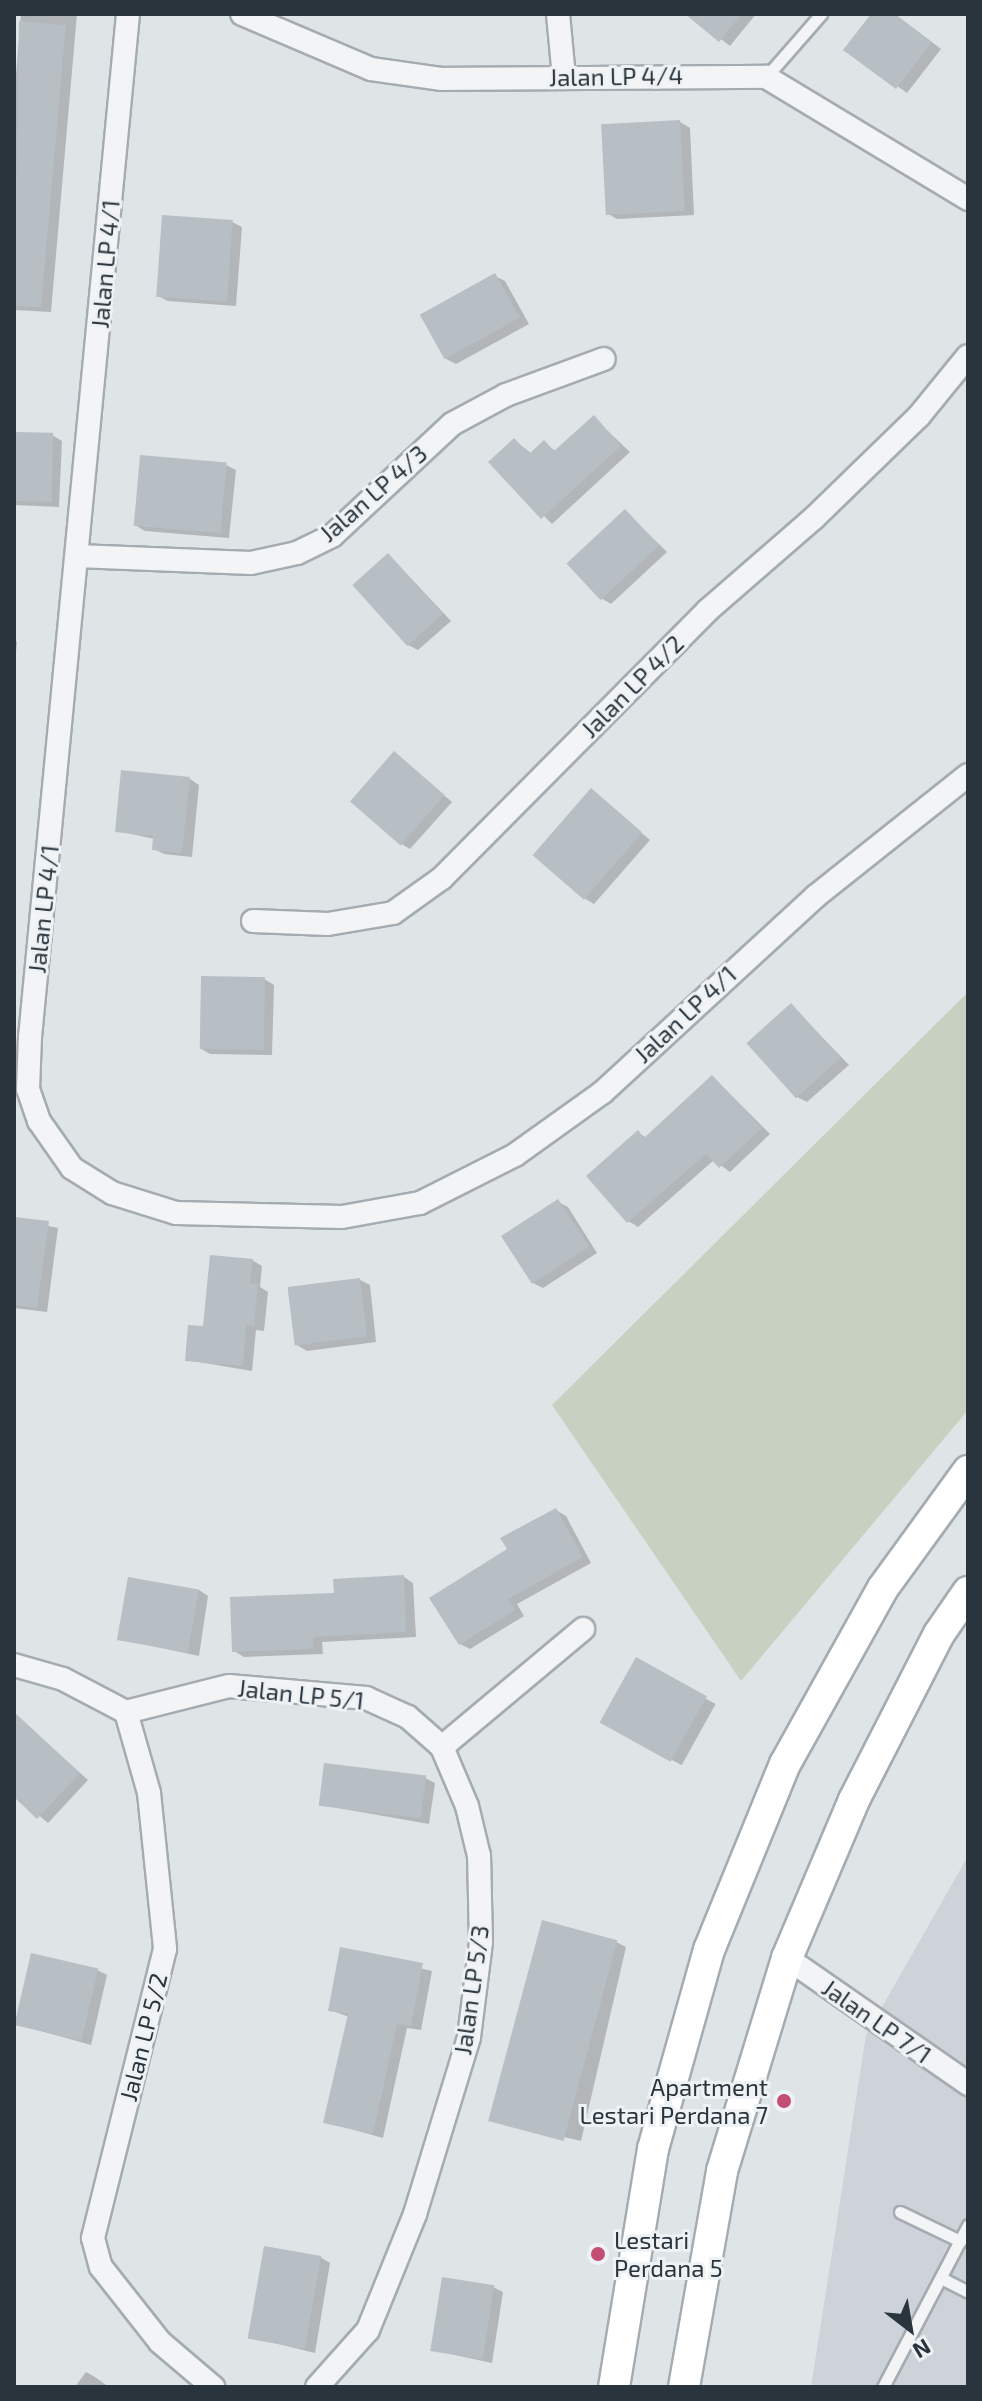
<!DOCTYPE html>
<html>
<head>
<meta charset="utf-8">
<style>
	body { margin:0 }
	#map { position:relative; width:982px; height:2401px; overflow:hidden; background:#dfe4e7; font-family:"Exo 2",sans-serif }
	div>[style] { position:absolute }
	.built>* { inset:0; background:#ced3d9 }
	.green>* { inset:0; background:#c8d1c1 }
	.shadow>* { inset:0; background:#0003; transform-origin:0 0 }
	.building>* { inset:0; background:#b7bec4; transform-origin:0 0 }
	.roads { filter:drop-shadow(2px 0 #a5acb1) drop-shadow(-2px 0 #a5acb1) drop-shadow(0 2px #a5acb1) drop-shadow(0 -2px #a5acb1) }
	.lane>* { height:11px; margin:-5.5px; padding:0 5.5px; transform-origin:5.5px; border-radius:5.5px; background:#f2f4f6 }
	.street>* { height:22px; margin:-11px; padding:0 11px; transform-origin:11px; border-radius:11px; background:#f2f4f6 }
	.secondary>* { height:30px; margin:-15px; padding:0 15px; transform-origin:15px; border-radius:15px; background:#fff }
	.dots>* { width:22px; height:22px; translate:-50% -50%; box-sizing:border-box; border:4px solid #eff2f5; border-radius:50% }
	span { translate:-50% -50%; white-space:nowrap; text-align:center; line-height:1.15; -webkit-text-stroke:6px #eff2f5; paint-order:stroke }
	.street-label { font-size:24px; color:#29343d }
	.poi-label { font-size:24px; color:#29343d }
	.right { translate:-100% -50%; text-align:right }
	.left { translate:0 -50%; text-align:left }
	.frame { position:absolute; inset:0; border:16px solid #29343d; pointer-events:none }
	.north { position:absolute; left:870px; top:2289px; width:80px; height:80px; -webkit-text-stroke:6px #eff2f5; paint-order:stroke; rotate:149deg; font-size:22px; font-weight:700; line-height:32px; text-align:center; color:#29343d }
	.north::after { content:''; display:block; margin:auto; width:28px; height:36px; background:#29343d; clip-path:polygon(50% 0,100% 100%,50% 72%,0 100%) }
</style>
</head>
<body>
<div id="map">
	<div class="built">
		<div style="clip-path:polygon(968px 1856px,968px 2387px,811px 2387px,866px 2035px)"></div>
	</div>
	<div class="green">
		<div style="clip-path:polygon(968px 992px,968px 1410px,741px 1681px,552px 1405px)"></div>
	</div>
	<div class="shadow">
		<div style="clip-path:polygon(21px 14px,77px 14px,51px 312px,14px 310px,14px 99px)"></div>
		<div style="clip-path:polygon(688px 14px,756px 14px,730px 46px)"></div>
		<div style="clip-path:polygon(873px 14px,894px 14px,941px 49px,907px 93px,846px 49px)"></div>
		<div style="clip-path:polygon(680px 122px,690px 128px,694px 215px,617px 219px,607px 213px)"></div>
		<div style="clip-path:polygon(232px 222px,242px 227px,236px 306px,168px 301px,158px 296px)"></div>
		<div style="clip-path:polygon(495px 276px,505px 281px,529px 324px,456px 364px,446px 359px)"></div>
		<div style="clip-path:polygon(594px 418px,630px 452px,552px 524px,490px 462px,514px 440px,532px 454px,544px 443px,557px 452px)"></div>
		<div style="clip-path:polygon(14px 434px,52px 435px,62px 441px,59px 507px,14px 505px)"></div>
		<div style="clip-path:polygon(226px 465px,236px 470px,229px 538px,145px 531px,135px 525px)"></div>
		<div style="clip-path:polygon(625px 511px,667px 552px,611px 604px,601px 598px)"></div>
		<div style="clip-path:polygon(389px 555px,451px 621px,418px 650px,408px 645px)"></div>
		<div style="clip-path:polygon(14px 640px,17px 642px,14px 672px)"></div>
		<div style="clip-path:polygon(394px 753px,452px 802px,410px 849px,400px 843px)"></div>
		<div style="clip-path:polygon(190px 779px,199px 785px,192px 857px,164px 854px,154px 849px,155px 839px,117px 831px)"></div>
		<div style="clip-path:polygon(591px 791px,650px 840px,594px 904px,584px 898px)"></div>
		<div style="clip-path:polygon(264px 979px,274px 985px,272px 1055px,210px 1054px,200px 1048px)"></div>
		<div style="clip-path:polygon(791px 1005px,849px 1065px,807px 1102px,797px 1097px)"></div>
		<div style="clip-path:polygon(713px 1077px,770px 1134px,730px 1172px,714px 1160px,638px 1227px,628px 1221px,638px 1133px,647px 1138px)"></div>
		<div style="clip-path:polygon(558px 1202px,568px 1207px,597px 1253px,543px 1288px,533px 1283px)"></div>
		<div style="clip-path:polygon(14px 1219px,58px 1228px,47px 1312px,14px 1308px)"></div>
		<div style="clip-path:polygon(252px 1260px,262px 1266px,260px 1287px,268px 1292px,264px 1331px,256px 1330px,252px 1371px,187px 1360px)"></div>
		<div style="clip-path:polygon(360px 1280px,370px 1285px,376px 1342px,307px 1351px,297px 1345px)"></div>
		<div style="clip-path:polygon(556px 1510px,566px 1516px,591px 1563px,517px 1604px,524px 1616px,470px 1649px,460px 1644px,509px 1550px)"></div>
		<div style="clip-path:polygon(404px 1577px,413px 1583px,416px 1637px,322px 1642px,323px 1654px,244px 1657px,234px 1651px,336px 1595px)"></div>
		<div style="clip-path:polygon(199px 1590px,208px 1596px,199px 1656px,119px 1639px)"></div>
		<div style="left:636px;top:1660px;width:91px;height:70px;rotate:29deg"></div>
		<div style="clip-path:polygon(18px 1718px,88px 1780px,48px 1823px,14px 1794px)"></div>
		<div style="clip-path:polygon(425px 1778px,435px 1783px,429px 1824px,321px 1805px)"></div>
		<div style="clip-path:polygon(616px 1942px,626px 1947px,581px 2141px,500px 2122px)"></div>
		<div style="clip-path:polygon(342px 1950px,432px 1971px,421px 2030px,407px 2028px,383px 2138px,326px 2122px,349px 2017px,330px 2010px)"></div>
		<div style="clip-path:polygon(97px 1970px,107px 1975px,91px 2045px,16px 2024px)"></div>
		<div style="clip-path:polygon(320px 2257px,330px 2263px,315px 2353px,250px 2337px)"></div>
		<div style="clip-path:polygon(493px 2287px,503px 2292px,492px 2363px,432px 2350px)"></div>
		<div style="clip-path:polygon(86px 2372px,95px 2377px,109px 2387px,75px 2387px)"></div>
	</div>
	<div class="building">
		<div style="clip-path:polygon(685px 14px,742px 14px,719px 42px)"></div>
		<div style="clip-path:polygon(871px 14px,895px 14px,932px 42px,896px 89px,843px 50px)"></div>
		<div style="clip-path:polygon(19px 21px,66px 25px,41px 307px,14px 306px)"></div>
		<div style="left:680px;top:120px;width:91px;height:79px;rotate:87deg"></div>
		<div style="left:162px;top:215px;width:71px;height:82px;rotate:4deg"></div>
		<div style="left:495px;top:273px;width:51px;height:86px;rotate:61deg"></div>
		<div style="clip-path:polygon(594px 415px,621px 446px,541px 519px,488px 462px,514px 438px,529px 454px,544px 440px,554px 451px)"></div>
		<div style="left:14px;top:432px;width:39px;height:69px;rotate:1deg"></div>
		<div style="left:140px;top:455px;width:87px;height:71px;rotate:5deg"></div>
		<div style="left:625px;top:509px;width:50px;height:80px;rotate:47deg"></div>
		<div style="left:388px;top:553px;width:82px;height:48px;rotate:48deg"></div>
		<div style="left:394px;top:751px;width:67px;height:67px;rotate:41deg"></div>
		<div style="clip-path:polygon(121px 770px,190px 777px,182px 853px,152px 850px,153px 836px,115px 832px)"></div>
		<div style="left:591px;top:788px;width:68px;height:89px;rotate:41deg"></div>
		<div style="left:201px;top:976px;width:64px;height:73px;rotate:1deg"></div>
		<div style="left:791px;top:1003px;width:74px;height:60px;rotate:48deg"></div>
		<div style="clip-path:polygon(712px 1075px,762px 1128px,719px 1168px,706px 1154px,627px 1223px,586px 1176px,638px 1130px,644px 1138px)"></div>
		<div style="left:558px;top:1199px;width:57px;height:68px;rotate:57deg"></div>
		<div style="clip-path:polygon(14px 1217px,49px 1221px,37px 1308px,14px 1305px)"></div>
		<div style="clip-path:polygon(210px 1255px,253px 1259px,250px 1283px,258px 1284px,254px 1326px,246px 1325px,243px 1366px,185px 1361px,188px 1325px,203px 1326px)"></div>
		<div style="left:360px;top:1278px;width:59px;height:73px;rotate:83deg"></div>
		<div style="clip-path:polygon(556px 1508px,583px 1557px,508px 1599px,515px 1610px,459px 1645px,429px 1598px,507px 1549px,500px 1538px)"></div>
		<div style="clip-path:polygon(404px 1575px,406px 1632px,313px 1637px,313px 1649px,232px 1652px,230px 1597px,334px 1593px,333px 1579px)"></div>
		<div style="left:128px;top:1577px;width:72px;height:64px;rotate:10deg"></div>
		<div style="left:636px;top:1657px;width:81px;height:75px;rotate:29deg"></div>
		<div style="clip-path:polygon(14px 1712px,80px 1773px,37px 1819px,14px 1797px)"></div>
		<div style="left:324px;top:1763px;width:103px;height:43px;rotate:7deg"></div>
		<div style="left:542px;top:1920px;width:78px;height:208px;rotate:15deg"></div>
		<div style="clip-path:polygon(340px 1947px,423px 1963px,411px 2026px,397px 2024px,373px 2134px,323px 2123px,348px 2014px,328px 2011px)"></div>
		<div style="left:31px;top:1953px;width:69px;height:74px;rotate:13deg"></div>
		<div style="left:264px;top:2246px;width:58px;height:94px;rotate:10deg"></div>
		<div style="left:442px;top:2277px;width:53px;height:75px;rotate:9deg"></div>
	</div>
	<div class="roads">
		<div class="lane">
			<div style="left:766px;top:77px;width:84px;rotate:-48.9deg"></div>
			<div style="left:900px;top:2212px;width:67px;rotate:25.8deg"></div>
			<div style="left:941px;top:2278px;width:30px;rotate:27deg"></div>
			<div style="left:883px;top:2387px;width:183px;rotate:-62.3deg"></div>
		</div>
		<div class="street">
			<div style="left:128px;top:14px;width:1028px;rotate:95.47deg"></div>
			<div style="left:30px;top:1037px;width:52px;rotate:92.2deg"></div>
			<div style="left:28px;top:1089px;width:34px;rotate:71deg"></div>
			<div style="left:39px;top:1121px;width:57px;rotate:54.9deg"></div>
			<div style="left:72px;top:1168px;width:47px;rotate:32deg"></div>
			<div style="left:112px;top:1193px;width:67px;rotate:17.4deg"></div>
			<div style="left:176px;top:1213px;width:166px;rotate:1.4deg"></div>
			<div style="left:342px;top:1217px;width:79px;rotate:-10.2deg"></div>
			<div style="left:420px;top:1203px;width:106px;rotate:-26.8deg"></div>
			<div style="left:515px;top:1155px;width:108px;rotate:-35.6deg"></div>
			<div style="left:603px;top:1092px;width:289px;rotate:-42.6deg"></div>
			<div style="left:816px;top:896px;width:194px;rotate:-38.5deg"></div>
			<div style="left:242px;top:14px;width:140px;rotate:23.1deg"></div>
			<div style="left:371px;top:69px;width:72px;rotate:8deg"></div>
			<div style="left:442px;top:79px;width:324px;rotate:-0.4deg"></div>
			<div style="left:766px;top:77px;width:236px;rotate:31.1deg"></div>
			<div style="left:558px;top:14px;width:63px;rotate:84.6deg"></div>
			<div style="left:77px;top:556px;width:174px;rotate:2.3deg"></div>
			<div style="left:251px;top:563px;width:47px;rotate:-12.3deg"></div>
			<div style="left:297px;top:553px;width:39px;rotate:-26deg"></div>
			<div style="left:332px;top:536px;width:164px;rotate:-43deg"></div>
			<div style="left:452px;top:424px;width:61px;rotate:-28.2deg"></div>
			<div style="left:506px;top:395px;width:104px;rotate:-20.2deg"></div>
			<div style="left:253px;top:921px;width:75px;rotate:2.3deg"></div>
			<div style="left:328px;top:924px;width:66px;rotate:-9.6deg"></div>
			<div style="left:393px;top:913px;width:60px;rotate:-35.5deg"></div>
			<div style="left:442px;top:878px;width:378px;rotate:-45.2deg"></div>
			<div style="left:708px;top:610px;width:140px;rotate:-41deg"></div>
			<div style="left:814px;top:518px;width:146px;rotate:-44.2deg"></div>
			<div style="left:919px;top:416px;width:77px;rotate:-50.8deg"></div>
			<div style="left:14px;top:1665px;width:51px;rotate:15.9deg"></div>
			<div style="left:63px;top:1679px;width:71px;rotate:27.6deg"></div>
			<div style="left:126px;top:1712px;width:106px;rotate:-14.2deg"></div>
			<div style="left:229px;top:1686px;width:138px;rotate:5deg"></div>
			<div style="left:366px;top:1698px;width:46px;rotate:24.3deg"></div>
			<div style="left:408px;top:1717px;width:45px;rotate:41.4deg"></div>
			<div style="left:126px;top:1712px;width:84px;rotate:74.1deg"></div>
			<div style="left:149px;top:1793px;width:157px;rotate:84.1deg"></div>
			<div style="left:165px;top:1949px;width:298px;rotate:104deg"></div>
			<div style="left:93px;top:2238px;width:30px;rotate:75deg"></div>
			<div style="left:101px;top:2267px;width:95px;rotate:51.8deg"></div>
			<div style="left:160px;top:2342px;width:70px;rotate:40.3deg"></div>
			<div style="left:787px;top:1958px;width:221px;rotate:34.8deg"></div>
			<div style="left:317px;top:2387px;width:76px;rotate:-48.2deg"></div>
			<div style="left:368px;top:2330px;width:125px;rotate:-67.9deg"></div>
			<div style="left:415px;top:2214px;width:185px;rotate:-73deg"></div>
			<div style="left:469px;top:2037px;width:96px;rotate:-82.8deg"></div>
			<div style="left:481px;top:1942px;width:86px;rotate:-91.3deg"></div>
			<div style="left:479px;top:1856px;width:51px;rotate:-103.5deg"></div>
			<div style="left:467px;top:1806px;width:64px;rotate:-113deg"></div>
			<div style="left:442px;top:1747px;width:184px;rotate:-39.9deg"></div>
		</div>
		<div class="secondary">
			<div style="left:614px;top:2387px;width:241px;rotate:-80.7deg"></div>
			<div style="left:653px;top:2149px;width:207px;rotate:-74.3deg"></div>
			<div style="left:709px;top:1950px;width:201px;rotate:-67.8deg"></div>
			<div style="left:785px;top:1764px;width:201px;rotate:-60.9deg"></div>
			<div style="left:883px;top:1588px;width:145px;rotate:-54deg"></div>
			<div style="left:684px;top:2387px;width:219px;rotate:-80deg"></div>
			<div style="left:722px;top:2171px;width:223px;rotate:-73deg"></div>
			<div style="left:787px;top:1958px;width:172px;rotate:-67deg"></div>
			<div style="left:854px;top:1800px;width:186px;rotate:-62.9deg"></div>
			<div style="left:939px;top:1634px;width:51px;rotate:-55.4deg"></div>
		</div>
	</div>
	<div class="dots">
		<div style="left:784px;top:2101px;background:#c44d73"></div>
		<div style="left:598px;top:2254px;background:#c44d73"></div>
	</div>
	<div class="street-label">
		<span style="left:616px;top:76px;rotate:-1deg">Jalan LP 4/4</span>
		<span style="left:105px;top:264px;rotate:-85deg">Jalan LP 4/1</span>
		<span style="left:373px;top:493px;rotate:-41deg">Jalan LP 4/3</span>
		<span style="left:632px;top:686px;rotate:-45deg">Jalan LP 4/2</span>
		<span style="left:43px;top:909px;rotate:-84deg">Jalan LP 4/1</span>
		<span style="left:685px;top:1014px;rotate:-43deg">Jalan LP 4/1</span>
		<span style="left:301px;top:1694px;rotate:6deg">Jalan LP 5/1</span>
		<span style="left:471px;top:1990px;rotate:-82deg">Jalan LP 5/3</span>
		<span style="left:877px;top:2021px;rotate:35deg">Jalan LP 7/1</span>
		<span style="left:143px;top:2037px;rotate:-76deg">Jalan LP 5/2</span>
	</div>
	<div class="poi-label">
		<span class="right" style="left:768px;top:2101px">Apartment<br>Lestari Perdana 7</span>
		<span class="left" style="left:614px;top:2254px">Lestari<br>Perdana 5</span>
	</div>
	<div class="frame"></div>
	<div class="north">N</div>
</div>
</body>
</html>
